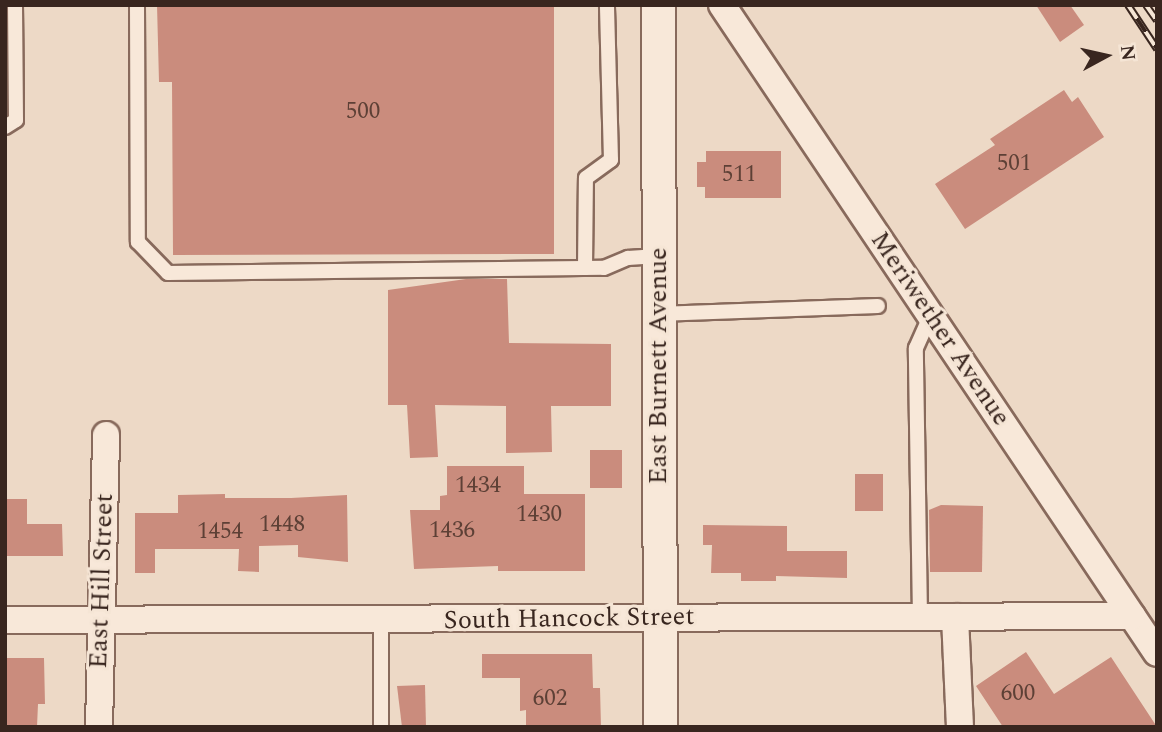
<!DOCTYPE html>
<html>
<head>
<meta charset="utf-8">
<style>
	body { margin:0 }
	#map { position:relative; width:1162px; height:732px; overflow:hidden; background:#edd9c6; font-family:Spectral,serif }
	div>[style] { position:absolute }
	.building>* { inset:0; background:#ca8c7d; transform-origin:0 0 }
	.roads { filter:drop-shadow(2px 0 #886a5c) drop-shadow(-2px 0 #886a5c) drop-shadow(0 2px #886a5c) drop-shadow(0 -2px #886a5c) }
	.service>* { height:14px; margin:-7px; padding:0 7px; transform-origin:7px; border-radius:7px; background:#f8e8d9 }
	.minor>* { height:26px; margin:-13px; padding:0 13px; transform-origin:13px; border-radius:13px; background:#f8e8d9 }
	.tertiary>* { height:33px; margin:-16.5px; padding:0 16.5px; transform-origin:16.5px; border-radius:16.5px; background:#f8e8d9 }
	.rail>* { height:8px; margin-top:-4px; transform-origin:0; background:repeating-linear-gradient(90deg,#f5e5d5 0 16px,#39261f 0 32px); box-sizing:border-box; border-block:2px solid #39261f }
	span { translate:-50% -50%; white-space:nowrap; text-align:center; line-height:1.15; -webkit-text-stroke:6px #f5e5d5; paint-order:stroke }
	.number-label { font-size:23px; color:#5d4036 }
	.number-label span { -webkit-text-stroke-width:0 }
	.street-label { font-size:26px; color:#39261f }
	.frame { position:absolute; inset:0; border:7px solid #39261f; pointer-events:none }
	.north { position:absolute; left:1071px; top:21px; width:70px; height:70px; -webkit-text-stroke:5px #f5e5d5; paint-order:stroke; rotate:82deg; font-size:19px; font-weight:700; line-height:28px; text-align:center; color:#39261f }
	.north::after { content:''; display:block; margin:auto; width:24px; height:32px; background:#39261f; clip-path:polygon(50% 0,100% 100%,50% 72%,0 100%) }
</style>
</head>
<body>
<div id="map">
	<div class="building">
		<div style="clip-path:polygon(157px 5px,554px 5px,554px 254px,173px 255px,172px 82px,159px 82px)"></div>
		<div style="clip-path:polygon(1036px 5px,1070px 5px,1084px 25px,1060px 42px)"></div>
		<div style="clip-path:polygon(1064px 90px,1072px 102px,1078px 97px,1104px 137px,965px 229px,935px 184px,995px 145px,990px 139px)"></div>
		<div style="clip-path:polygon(706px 151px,781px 151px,781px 198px,705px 198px,705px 187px,697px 187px,697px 162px,706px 162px)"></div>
		<div style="clip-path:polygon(466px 279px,507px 279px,509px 343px,611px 344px,611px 406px,551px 406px,552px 452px,506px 453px,506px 406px,435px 405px,438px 457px,410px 458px,407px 405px,388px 405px,388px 290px)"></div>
		<div style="left:590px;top:450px;width:32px;height:38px"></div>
		<div style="clip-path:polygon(447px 466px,524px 466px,524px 494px,585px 494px,585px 571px,498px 571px,498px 566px,414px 569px,410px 510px,440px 510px,440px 496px,447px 495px)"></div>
		<div style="left:855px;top:474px;width:28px;height:37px"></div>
		<div style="clip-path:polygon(225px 494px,225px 498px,291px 498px,347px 495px,348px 562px,298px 557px,298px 545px,259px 546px,259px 572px,238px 571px,239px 549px,155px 549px,155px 573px,135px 573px,135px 513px,178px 513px,178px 495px)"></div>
		<div style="clip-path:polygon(5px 499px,27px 499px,27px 524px,62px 524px,63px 556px,5px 556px)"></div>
		<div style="clip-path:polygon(941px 505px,983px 506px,982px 572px,930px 572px,929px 510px)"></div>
		<div style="clip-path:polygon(703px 525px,787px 526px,787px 551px,847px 551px,847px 578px,776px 576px,776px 581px,741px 581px,741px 573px,711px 573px,712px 545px,703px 545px)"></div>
		<div style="clip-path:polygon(1026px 652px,1054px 694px,1111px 657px,1157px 727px,1003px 727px,976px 686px)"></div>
		<div style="clip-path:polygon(482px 654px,592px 654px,593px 688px,600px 688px,601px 727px,526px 727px,526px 710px,520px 711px,520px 678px,482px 678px)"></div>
		<div style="clip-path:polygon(5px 658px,44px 658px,45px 704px,38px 704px,37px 727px,5px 727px)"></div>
		<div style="clip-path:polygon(425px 685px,426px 727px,402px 727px,397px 686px)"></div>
	</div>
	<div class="roads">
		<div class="service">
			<div style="left:137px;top:5px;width:237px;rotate:89.8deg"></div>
			<div style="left:138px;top:242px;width:43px;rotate:45.9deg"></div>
			<div style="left:168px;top:273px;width:436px;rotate:-0.7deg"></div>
			<div style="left:604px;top:268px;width:26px;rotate:-23deg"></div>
			<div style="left:628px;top:258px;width:30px;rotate:-4deg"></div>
			<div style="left:5px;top:127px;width:13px;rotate:-32deg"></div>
			<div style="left:16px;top:120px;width:115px;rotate:-90.5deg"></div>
			<div style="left:585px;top:268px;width:90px;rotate:-89.4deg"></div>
			<div style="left:586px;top:178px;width:31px;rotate:-36deg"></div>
			<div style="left:611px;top:160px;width:155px;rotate:-91.5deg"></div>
			<div style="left:658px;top:314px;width:220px;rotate:-2.1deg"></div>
			<div style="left:920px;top:617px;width:269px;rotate:-90.9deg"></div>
			<div style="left:916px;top:348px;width:36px;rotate:-66deg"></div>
			<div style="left:381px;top:620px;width:107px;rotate:90deg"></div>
		</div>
		<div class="minor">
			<div style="left:722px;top:5px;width:780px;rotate:56.13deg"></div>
			<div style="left:955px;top:617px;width:110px;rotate:87.4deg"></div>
			<div style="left:5px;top:620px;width:1127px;rotate:-0.2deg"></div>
			<div style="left:99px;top:727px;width:292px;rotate:-88.6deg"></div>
		</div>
		<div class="tertiary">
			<div style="left:658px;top:5px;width:722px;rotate:89.84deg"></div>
		</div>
	</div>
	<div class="rail">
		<div style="left:1128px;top:5px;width:53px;rotate:56.6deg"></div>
		<div style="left:1146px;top:5px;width:19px;rotate:55deg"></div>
	</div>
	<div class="number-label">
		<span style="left:363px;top:112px">500</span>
		<span style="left:1014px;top:164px">501</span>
		<span style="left:739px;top:175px">511</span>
		<span style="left:478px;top:486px">1434</span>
		<span style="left:539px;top:515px">1430</span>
		<span style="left:282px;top:525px">1448</span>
		<span style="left:452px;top:531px">1436</span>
		<span style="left:220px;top:532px">1454</span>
		<span style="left:1018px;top:694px">600</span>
		<span style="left:550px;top:699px">602</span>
	</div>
	<div class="street-label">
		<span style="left:940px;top:329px;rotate:56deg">Meriwether Avenue</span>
		<span style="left:659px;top:366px;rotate:-90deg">East Burnett Avenue</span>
		<span style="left:102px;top:581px;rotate:-88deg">East Hill Street</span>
		<span style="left:569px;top:619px;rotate:-1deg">South Hancock Street</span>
	</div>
	<div class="frame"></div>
	<div class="north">N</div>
</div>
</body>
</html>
